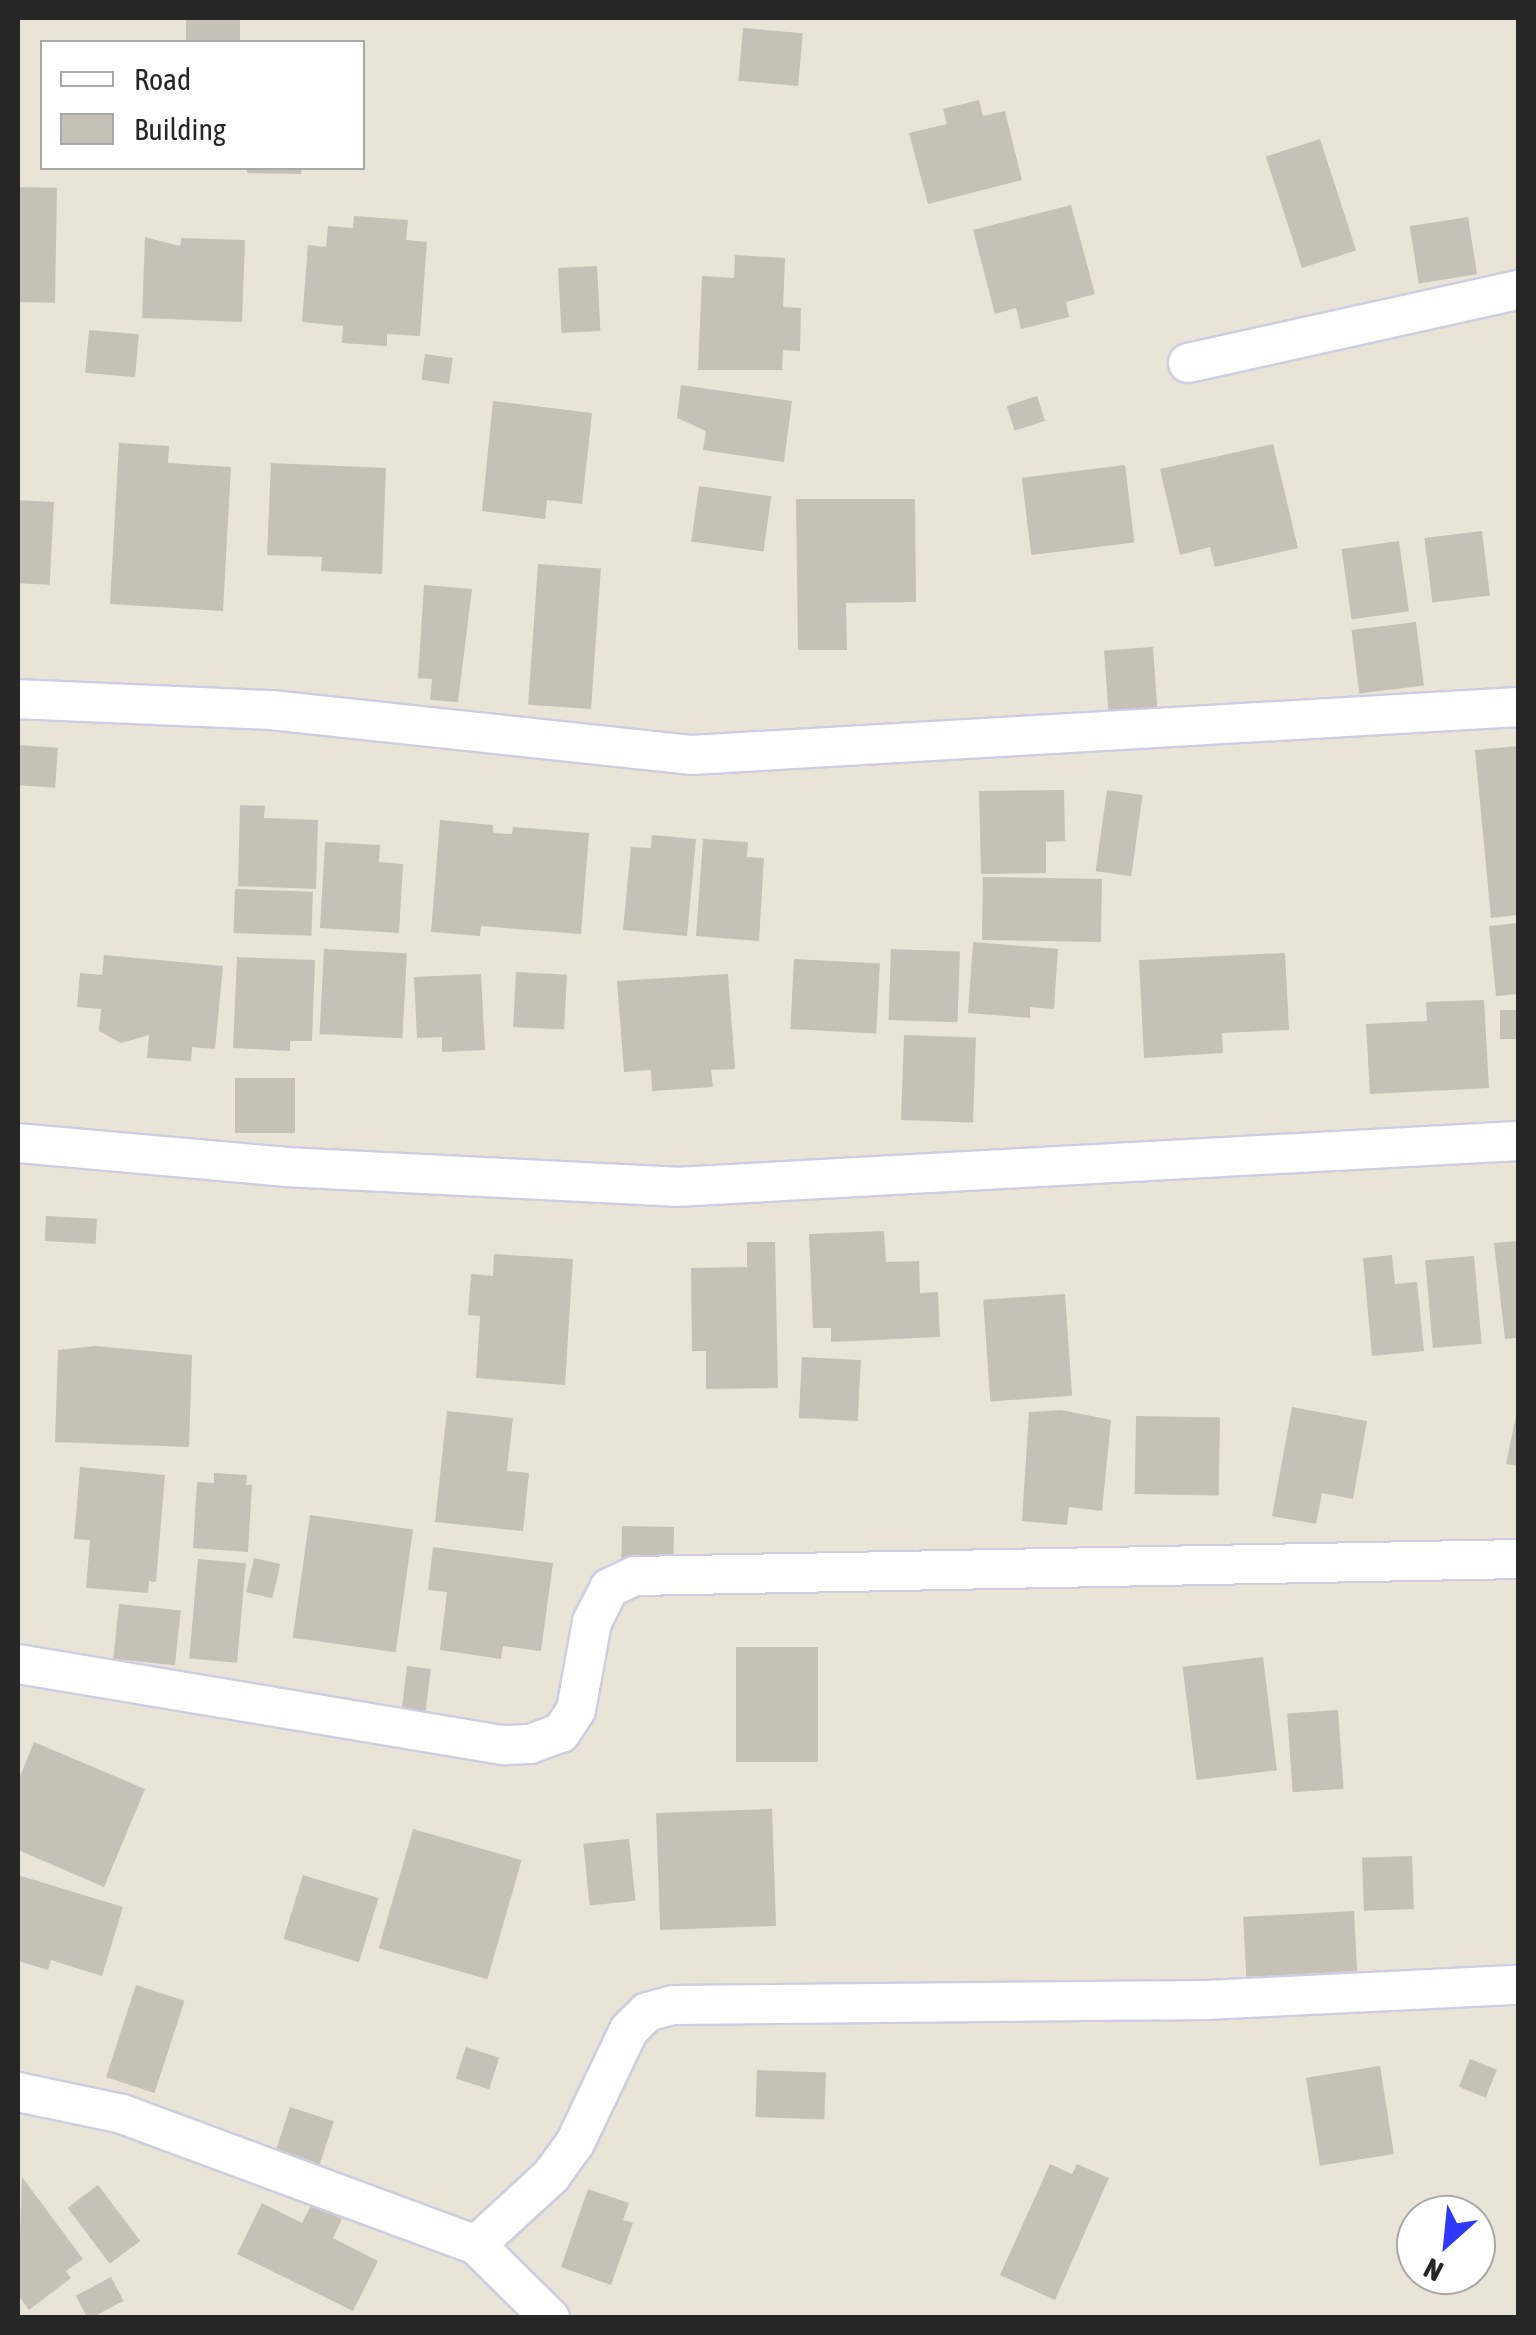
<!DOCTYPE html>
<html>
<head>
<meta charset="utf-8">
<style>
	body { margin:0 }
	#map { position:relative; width:1536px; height:2335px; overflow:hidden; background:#eae4d6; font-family:"Asap Condensed",sans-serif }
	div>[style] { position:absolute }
	.building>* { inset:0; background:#c5c1b7; transform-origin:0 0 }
	.roads { filter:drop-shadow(2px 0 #cccde1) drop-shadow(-2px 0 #cccde1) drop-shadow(0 2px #cccde1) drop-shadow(0 -2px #cccde1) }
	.minor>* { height:38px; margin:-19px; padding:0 19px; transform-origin:19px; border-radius:19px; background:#fff }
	span { translate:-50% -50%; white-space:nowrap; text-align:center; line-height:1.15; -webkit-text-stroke:8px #fff; paint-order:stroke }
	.frame { position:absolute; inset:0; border:20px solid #262626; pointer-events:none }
	.legend { position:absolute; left:40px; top:40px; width:325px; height:130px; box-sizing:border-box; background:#fff; border:2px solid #a8a8a8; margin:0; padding:12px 18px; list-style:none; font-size:30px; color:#262626 }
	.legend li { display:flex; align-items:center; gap:20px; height:50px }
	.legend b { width:50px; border:2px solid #a8a8a8 }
	.north { position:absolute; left:1396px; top:2195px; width:100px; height:100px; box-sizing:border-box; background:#fff; border:2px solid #a8a8a8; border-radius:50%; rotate:207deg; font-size:28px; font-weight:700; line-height:40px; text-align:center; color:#262626 }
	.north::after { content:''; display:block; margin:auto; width:35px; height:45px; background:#2f3aff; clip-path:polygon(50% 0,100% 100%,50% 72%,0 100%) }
</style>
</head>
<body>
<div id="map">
	<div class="building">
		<div style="left:186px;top:18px;width:54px;height:24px"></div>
		<div style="left:743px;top:28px;width:60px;height:53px;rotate:5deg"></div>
		<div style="clip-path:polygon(979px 100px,983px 116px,1005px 111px,1022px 180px,928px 204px,909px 133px,947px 124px,943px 109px)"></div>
		<div style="left:1320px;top:139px;width:117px;height:57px;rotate:72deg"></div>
		<div style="clip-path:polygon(247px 168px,302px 168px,301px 174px,247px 173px)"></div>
		<div style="left:18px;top:187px;width:39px;height:115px;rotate:1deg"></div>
		<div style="clip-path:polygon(1071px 205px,1095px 294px,1066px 302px,1069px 317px,1021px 329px,1016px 308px,995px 314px,973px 230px)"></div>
		<div style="clip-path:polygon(354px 216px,408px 220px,406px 240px,427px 242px,420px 336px,387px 334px,387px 346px,342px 343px,343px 326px,302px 322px,308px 245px,326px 247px,328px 226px,353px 228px)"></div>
		<div style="left:1468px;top:217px;width:58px;height:59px;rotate:81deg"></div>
		<div style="clip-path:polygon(145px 237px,180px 246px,181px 238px,245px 240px,242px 322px,142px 318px)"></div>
		<div style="clip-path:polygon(735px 255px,785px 258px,783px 307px,801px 308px,800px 351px,783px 350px,782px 370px,698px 370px,702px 276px,734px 278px)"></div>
		<div style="left:597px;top:266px;width:65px;height:39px;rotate:87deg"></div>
		<div style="left:89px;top:330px;width:50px;height:43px;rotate:5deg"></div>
		<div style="left:425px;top:354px;width:28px;height:26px;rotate:8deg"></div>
		<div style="clip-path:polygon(681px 385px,792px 401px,784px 462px,703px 450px,706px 431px,677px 418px)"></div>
		<div style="left:1037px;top:396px;width:26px;height:32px;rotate:72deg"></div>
		<div style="clip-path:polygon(493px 401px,592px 413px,582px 504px,547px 500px,545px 519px,482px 511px)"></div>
		<div style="clip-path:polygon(119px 443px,169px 446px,168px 463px,231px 467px,223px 611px,110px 604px)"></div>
		<div style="clip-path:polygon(1273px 444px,1298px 548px,1215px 567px,1210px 547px,1180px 555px,1160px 469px)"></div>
		<div style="clip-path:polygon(271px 463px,386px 468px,382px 574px,321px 571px,322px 557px,267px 555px)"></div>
		<div style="left:1125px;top:465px;width:78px;height:104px;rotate:83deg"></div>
		<div style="left:699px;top:486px;width:73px;height:56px;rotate:8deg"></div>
		<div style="clip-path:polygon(796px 499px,915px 499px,916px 602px,846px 603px,847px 650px,798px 650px)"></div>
		<div style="left:18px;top:500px;width:36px;height:83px;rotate:3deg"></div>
		<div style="left:1482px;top:531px;width:65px;height:58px;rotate:83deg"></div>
		<div style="left:1399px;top:541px;width:71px;height:58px;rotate:82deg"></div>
		<div style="left:538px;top:564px;width:63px;height:141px;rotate:4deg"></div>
		<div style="clip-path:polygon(424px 585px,472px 589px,458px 702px,430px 700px,432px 679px,418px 678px)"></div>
		<div style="left:1416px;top:622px;width:64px;height:65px;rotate:83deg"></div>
		<div style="left:1153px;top:647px;width:65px;height:49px;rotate:86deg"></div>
		<div style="left:18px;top:745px;width:40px;height:40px;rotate:4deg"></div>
		<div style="clip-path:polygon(1518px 746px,1518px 915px,1491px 918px,1475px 750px)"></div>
		<div style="clip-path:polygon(1064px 790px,1065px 841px,1046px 842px,1046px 873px,981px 874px,979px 791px)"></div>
		<div style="left:1107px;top:790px;width:36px;height:82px;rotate:8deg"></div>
		<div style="clip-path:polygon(240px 805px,265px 806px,264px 818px,318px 820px,316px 889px,238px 886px)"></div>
		<div style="clip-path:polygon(440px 820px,493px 825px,493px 833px,512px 834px,513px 827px,589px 833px,581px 934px,481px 926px,480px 936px,431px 932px)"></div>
		<div style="clip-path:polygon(652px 835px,696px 839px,687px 936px,623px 930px,631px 847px,651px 848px)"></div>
		<div style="clip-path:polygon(703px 839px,748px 842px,747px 857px,764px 858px,759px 941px,696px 936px)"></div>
		<div style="clip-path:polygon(325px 842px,380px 845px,379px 862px,403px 864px,399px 933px,320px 928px)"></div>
		<div style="left:983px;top:877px;width:119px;height:63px;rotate:1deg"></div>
		<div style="left:235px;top:889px;width:78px;height:44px;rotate:2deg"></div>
		<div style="clip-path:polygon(1518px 923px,1518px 994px,1496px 996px,1489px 926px)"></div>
		<div style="clip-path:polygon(973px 942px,1058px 949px,1054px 1009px,1030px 1007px,1030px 1018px,968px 1013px)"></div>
		<div style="left:324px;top:949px;width:83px;height:85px;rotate:3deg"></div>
		<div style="left:891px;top:949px;width:69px;height:71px;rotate:2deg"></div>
		<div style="clip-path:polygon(1285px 953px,1289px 1030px,1222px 1033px,1223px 1053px,1144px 1058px,1139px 960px)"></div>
		<div style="clip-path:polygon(104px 955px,223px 966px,215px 1049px,192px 1047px,191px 1061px,147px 1058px,149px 1035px,121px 1043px,99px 1031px,101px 1009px,77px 1007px,80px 973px,102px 975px)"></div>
		<div style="clip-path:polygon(237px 957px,315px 960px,312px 1041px,290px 1041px,290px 1051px,233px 1048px)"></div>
		<div style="left:794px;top:959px;width:86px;height:70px;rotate:3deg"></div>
		<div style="left:516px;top:972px;width:51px;height:55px;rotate:3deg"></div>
		<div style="clip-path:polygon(481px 974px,485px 1050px,442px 1052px,442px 1037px,417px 1038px,414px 977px)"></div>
		<div style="clip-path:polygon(728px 974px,735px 1069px,711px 1070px,713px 1087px,652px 1091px,651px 1070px,624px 1072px,617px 981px)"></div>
		<div style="clip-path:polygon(1484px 1000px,1489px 1088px,1370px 1094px,1366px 1024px,1427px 1021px,1426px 1002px)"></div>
		<div style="left:1518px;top:1010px;width:29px;height:18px;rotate:90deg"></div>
		<div style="left:904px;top:1035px;width:72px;height:85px;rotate:2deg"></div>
		<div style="left:235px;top:1078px;width:60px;height:55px"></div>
		<div style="left:46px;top:1216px;width:51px;height:25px;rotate:3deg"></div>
		<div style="clip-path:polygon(884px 1231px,886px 1262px,919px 1261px,920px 1293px,938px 1292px,940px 1337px,831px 1342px,831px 1328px,813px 1328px,809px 1234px)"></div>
		<div style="clip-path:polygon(1518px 1241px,1518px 1338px,1505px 1339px,1494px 1243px)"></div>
		<div style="clip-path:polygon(747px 1242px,775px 1242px,778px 1388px,706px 1389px,706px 1351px,692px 1351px,691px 1268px,747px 1267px)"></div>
		<div style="clip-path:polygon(494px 1254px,573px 1259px,565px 1385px,476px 1378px,480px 1316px,468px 1315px,471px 1274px,493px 1276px)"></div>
		<div style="clip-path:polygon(1392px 1255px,1395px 1284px,1417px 1282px,1424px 1351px,1372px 1356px,1363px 1258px)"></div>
		<div style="left:1474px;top:1256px;width:88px;height:49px;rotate:85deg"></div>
		<div style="left:1065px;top:1294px;width:102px;height:82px;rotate:86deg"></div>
		<div style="clip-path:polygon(95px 1346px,192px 1355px,189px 1447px,55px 1442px,58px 1350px)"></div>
		<div style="left:802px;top:1357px;width:59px;height:61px;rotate:3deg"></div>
		<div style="clip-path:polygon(1518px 1406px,1518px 1466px,1506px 1464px)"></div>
		<div style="clip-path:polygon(1292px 1407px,1367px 1421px,1353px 1499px,1322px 1493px,1316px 1524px,1272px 1516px)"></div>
		<div style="clip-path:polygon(1061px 1410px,1111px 1420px,1102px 1511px,1069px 1507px,1067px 1525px,1022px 1521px,1029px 1412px)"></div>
		<div style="clip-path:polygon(447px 1411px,513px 1418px,507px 1471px,529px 1473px,523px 1531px,435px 1522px)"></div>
		<div style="left:1136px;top:1416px;width:84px;height:78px;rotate:1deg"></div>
		<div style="clip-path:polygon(80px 1467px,165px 1475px,156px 1582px,149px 1581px,148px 1593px,86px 1588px,90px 1540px,74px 1539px)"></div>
		<div style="clip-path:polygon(214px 1473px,247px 1475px,246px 1485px,252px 1485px,248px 1552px,193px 1548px,197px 1482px,214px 1483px)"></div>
		<div style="left:310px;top:1515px;width:104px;height:124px;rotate:8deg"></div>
		<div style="left:622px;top:1526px;width:52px;height:33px;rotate:1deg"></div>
		<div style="clip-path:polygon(433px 1547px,553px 1563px,541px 1651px,503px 1646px,501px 1659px,440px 1650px,447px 1592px,428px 1590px)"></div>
		<div style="left:254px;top:1558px;width:27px;height:35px;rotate:13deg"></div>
		<div style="left:198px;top:1559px;width:48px;height:100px;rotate:5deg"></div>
		<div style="left:119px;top:1604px;width:62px;height:55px;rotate:6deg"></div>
		<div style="left:818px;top:1647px;width:115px;height:82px;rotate:90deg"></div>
		<div style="left:1263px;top:1657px;width:114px;height:81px;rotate:83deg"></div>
		<div style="left:407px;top:1666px;width:24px;height:43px;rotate:7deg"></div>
		<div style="left:1338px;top:1710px;width:79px;height:51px;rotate:86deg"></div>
		<div style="clip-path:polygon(34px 1742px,145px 1789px,104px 1887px,18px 1850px,18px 1781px)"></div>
		<div style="left:772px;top:1809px;width:117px;height:116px;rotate:88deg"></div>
		<div style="left:413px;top:1829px;width:113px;height:124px;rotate:16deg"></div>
		<div style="left:629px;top:1839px;width:62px;height:46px;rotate:84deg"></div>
		<div style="left:1412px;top:1856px;width:53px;height:50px;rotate:88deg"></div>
		<div style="clip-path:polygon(18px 1875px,123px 1907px,102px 1976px,51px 1960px,48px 1970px,18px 1961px)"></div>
		<div style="left:303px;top:1875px;width:79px;height:67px;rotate:17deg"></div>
		<div style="left:1354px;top:1911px;width:60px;height:111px;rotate:87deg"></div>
		<div style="left:136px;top:1985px;width:51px;height:97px;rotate:18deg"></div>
		<div style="left:466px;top:2047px;width:35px;height:33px;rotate:18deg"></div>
		<div style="left:1470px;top:2059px;width:29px;height:30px;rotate:22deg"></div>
		<div style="left:1380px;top:2066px;width:89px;height:75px;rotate:81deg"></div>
		<div style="left:757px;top:2070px;width:69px;height:47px;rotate:2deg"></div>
		<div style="left:290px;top:2107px;width:46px;height:47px;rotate:18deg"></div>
		<div style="clip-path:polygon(1050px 2164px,1072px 2174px,1077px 2164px,1109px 2178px,1055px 2300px,1000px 2275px)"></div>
		<div style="clip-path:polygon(22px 2177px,83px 2259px,66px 2271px,71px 2278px,29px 2310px,18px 2295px)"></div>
		<div style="left:98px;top:2185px;width:70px;height:38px;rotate:53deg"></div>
		<div style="clip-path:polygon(588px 2189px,629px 2203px,623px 2220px,633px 2223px,611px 2285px,561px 2267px)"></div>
		<div style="clip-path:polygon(262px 2203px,302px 2223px,312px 2204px,342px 2219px,333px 2238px,378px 2261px,353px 2311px,237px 2254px)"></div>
		<div style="left:111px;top:2277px;width:27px;height:40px;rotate:62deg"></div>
	</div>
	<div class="roads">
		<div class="minor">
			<div style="left:1188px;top:363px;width:338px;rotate:-12.5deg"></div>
			<div style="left:18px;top:699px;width:253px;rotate:2.5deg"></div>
			<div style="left:271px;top:710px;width:422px;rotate:6.1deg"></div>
			<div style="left:691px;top:755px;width:828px;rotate:-3.32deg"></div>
			<div style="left:18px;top:1143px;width:268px;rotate:5.1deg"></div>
			<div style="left:285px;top:1167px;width:392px;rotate:2.9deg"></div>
			<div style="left:676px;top:1187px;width:843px;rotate:-3.13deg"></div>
			<div style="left:18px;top:1664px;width:493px;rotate:9.5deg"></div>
			<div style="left:504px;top:1745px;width:26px;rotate:-2deg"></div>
			<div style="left:530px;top:1744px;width:33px;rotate:-20deg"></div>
			<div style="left:561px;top:1733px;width:27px;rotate:-57deg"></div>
			<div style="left:576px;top:1710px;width:89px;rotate:-79.7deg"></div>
			<div style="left:592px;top:1622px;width:38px;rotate:-63deg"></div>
			<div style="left:609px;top:1588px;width:29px;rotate:-25deg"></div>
			<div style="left:635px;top:1576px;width:883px;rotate:-1.1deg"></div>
			<div style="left:18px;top:2092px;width:106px;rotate:11.9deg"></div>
			<div style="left:122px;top:2114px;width:377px;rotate:20.3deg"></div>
			<div style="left:476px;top:2245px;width:104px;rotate:44.6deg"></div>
			<div style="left:476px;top:2245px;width:102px;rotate:-42.6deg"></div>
			<div style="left:551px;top:2176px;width:41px;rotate:-54deg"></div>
			<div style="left:575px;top:2143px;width:125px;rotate:-64.5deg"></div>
			<div style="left:629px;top:2030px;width:25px;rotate:-45deg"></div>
			<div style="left:647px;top:2012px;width:27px;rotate:-15deg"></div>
			<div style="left:673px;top:2005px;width:533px;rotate:-0.54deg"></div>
			<div style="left:1206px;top:2000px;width:312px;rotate:-2.8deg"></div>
		</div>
	</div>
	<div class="frame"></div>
	<ul class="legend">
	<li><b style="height:12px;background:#fff"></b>Road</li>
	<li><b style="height:28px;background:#c5c1b7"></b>Building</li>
	</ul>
	<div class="north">N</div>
</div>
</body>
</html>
